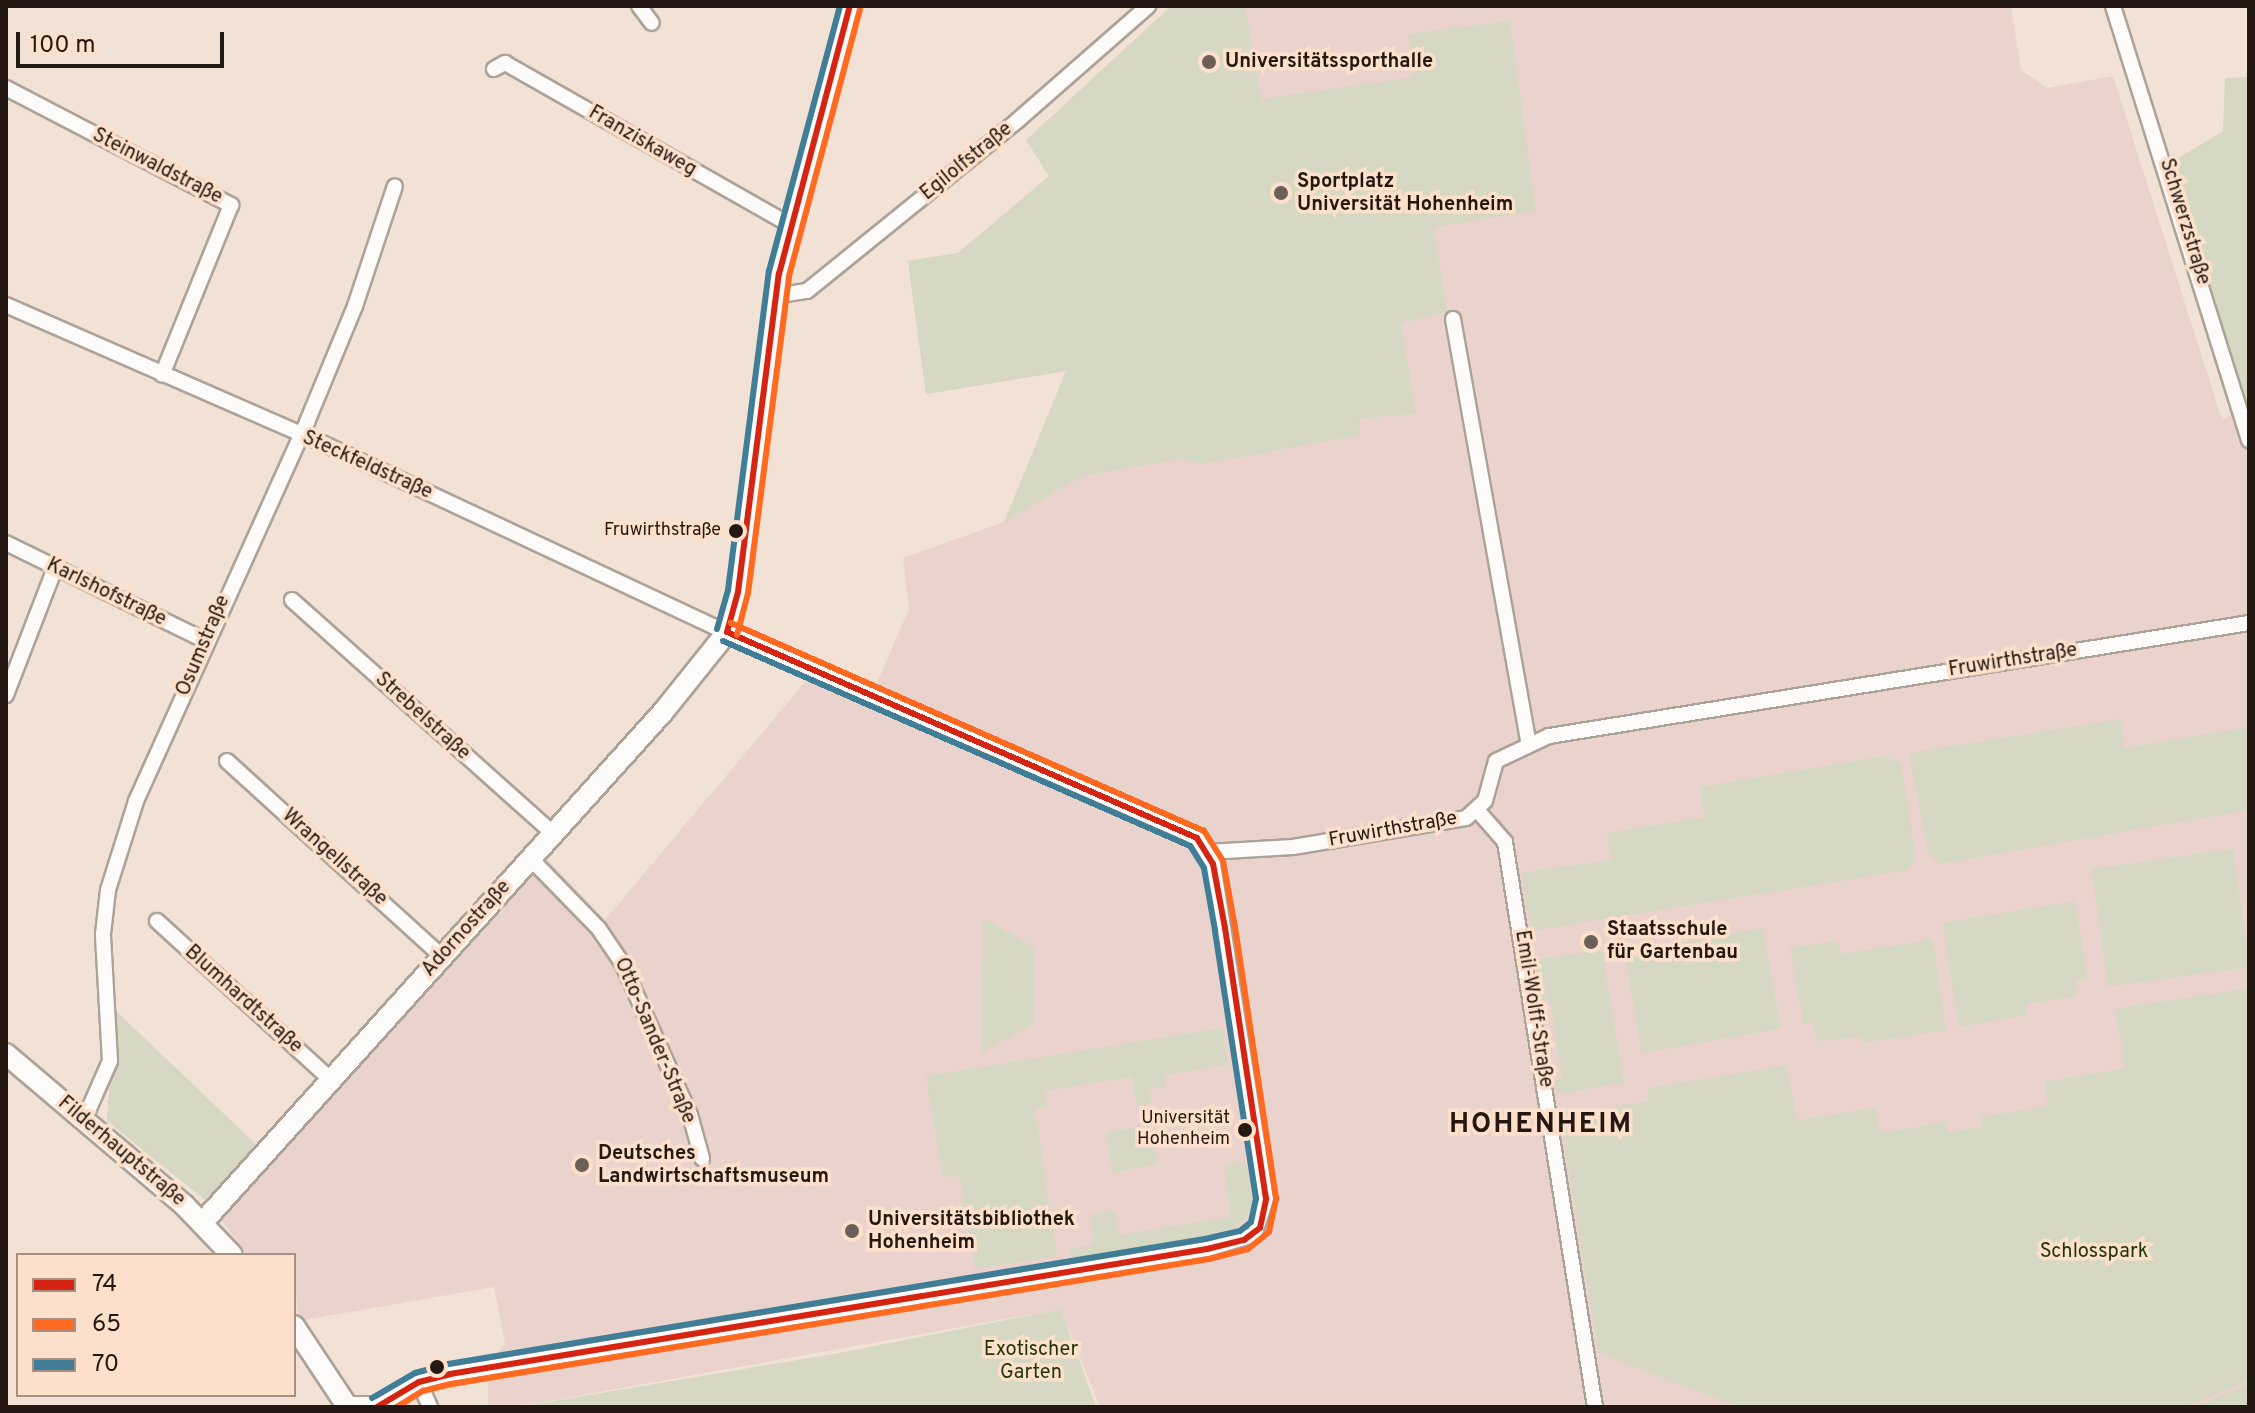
<!DOCTYPE html>
<html>
<head>
<meta charset="utf-8">
<style>
	body { margin:0 }
	#map { position:relative; width:2255px; height:1413px; overflow:hidden; background:#f2e2d6; font-family:Overpass,sans-serif }
	div>[style] { position:absolute }
	.education>* { inset:0; background:#e9d3cc }
	.green>* { inset:0; background:#d6d8c3; transform-origin:0 0 }
	.roads { filter:drop-shadow(2px 0 #ada298) drop-shadow(-2px 0 #ada298) drop-shadow(0 2px #ada298) drop-shadow(0 -2px #ada298) }
	.street>* { height:14px; margin:-7px; padding:0 7px; transform-origin:7px; border-radius:7px; background:#fdfbf9 }
	.secondary>* { height:20px; margin:-10px; padding:0 10px; transform-origin:10px; border-radius:10px; background:#fdfbf9 }
	.bus-1>* { height:6px; margin:-3px; padding:0 3px; transform-origin:3px; border-radius:3px; background:#d62413 }
	.bus-2>* { height:6px; margin:-3px; padding:0 3px; transform-origin:3px; border-radius:3px; background:#ff6a20 }
	.bus-3>* { height:6px; margin:-3px; padding:0 3px; transform-origin:3px; border-radius:3px; background:#407e98 }
	.dots>* { width:22px; height:22px; translate:-50% -50%; box-sizing:border-box; border:4px solid #fde0cb; border-radius:50% }
	span { translate:-50% -50%; white-space:nowrap; text-align:center; line-height:1.15; -webkit-text-stroke:7px #fde0cb; paint-order:stroke }
	.bus-label { font-size:18px; color:#231912 }
	.right { translate:-100% -50%; text-align:right }
	.poi-label { font-size:20px; color:#231912; font-weight:700 }
	.left { translate:0 -50%; text-align:left }
	.street-label { font-size:20px; color:#231912 }
	.park-label { font-size:20px; color:#1d3503 }
	.district-label { font-size:28px; color:#231912; font-weight:700; letter-spacing:2px }
	.frame { position:absolute; inset:0; border:8px solid #231912; pointer-events:none }
	.legend { position:absolute; left:16px; top:1253px; width:280px; height:144px; box-sizing:border-box; background:#fde0cb; border:2px solid #a69081; margin:0; padding:10px 14px; list-style:none; font-size:24px; color:#231912 }
	.legend li { display:flex; align-items:center; gap:16px; height:40px }
	.legend b { width:40px; border:2px solid #a69081 }
	.scale { position:absolute; left:16px; top:32px; width:208px; height:36px; box-sizing:border-box; border:4px solid #231912; border-top:0; padding-left:10px; font-size:24px; line-height:28px; white-space:nowrap; color:#231912; -webkit-text-stroke:6px #fde0cb; paint-order:stroke }
</style>
</head>
<body>
<div id="map">
	<div class="education">
		<div style="clip-path:polygon(1171px 6px,2011px 6px,2021px 70px,2047px 88px,2113px 76px,2222px 420px,2249px 405px,2249px 1383px,2196px 1407px,1100px 1407px,1061px 1309px,538px 1403px,488px 1407px,488px 1369px,505px 1343px,494px 1287px,298px 1321px,294px 1255px,248px 1255px,216px 1213px,543px 855px,605px 920px,816px 669px,876px 685px,909px 609px,903px 558px,1004px 522px,1067px 371px,926px 394px,908px 261px,958px 253px,1049px 176px)"></div>
	</div>
	<div class="green">
		<div style="clip-path:polygon(1171px 6px,1245px 6px,1261px 99px,1414px 77px,1408px 34px,1510px 21px,1536px 211px,1434px 227px,1447px 312px,1401px 323px,1416px 414px,1359px 418px,1360px 435px,1202px 464px,1178px 459px,1082px 476px,1004px 522px,1066px 371px,926px 394px,908px 261px,958px 253px,1049px 176px,1026px 140px)"></div>
		<div style="clip-path:polygon(2249px 77px,2249px 416px,2172px 162px,2223px 131px,2225px 78px)"></div>
		<div style="clip-path:polygon(2120px 719px,2125px 748px,2249px 727px,2249px 810px,1939px 864px,1928px 853px,1909px 753px)"></div>
		<div style="clip-path:polygon(1885px 756px,1901px 763px,1916px 857px,1907px 870px,1531px 931px,1521px 873px,1610px 860px,1607px 833px,1704px 817px,1700px 787px)"></div>
		<div style="left:2233px;top:849px;width:119px;height:143px;rotate:82deg"></div>
		<div style="clip-path:polygon(2075px 901px,2088px 978px,2075px 981px,2078px 996px,2026px 1004px,2026px 1015px,1959px 1027px,1942px 923px)"></div>
		<div style="clip-path:polygon(983px 918px,1035px 947px,1034px 1024px,981px 1053px)"></div>
		<div style="left:1763px;top:928px;width:102px;height:141px;rotate:80deg"></div>
		<div style="clip-path:polygon(1933px 939px,1946px 1030px,1863px 1043px,1861px 1037px,1817px 1041px,1813px 1022px,1803px 1023px,1790px 948px,1837px 941px,1841px 954px)"></div>
		<div style="clip-path:polygon(1602px 949px,1624px 1083px,1557px 1094px,1554px 1080px,1562px 1078px,1550px 1000px,1542px 1001px,1536px 960px)"></div>
		<div style="clip-path:polygon(2249px 988px,2249px 1380px,2185px 1407px,1739px 1407px,1598px 1353px,1560px 1115px,1649px 1101px,1648px 1088px,1787px 1065px,1797px 1120px,1875px 1108px,1880px 1133px,1947px 1122px,1949px 1132px,1982px 1127px,1981px 1117px,2048px 1106px,2045px 1082px,2125px 1068px,2115px 1009px)"></div>
		<div style="clip-path:polygon(115px 1010px,259px 1147px,205px 1200px,107px 1121px)"></div>
		<div style="clip-path:polygon(1222px 1028px,1228px 1065px,1164px 1075px,1166px 1086px,1149px 1089px,1151px 1103px,1137px 1106px,1132px 1077px,1045px 1091px,1047px 1107px,1035px 1109px,1057px 1256px,975px 1269px,959px 1175px,943px 1177px,926px 1076px)"></div>
		<div style="left:1150px;top:1125px;width:40px;height:45px;rotate:80deg"></div>
		<div style="clip-path:polygon(1245px 1161px,1254px 1207px,1238px 1227px,1216px 1240px,1075px 1263px,1068px 1249px,1094px 1245px,1090px 1215px,1115px 1211px,1119px 1235px,1231px 1217px,1224px 1166px)"></div>
		<div style="clip-path:polygon(1061px 1309px,1096px 1407px,518px 1407px,839px 1353px)"></div>
		<div style="clip-path:polygon(2249px 1383px,2249px 1407px,2196px 1407px)"></div>
	</div>
	<div class="roads">
		<div class="street">
			<div style="left:639px;top:6px;width:21px;rotate:53deg"></div>
			<div style="left:2113px;top:6px;width:455px;rotate:72.6deg"></div>
			<div style="left:494px;top:69px;width:13px;rotate:-29deg"></div>
			<div style="left:505px;top:63px;width:328px;rotate:29.6deg"></div>
			<div style="left:6px;top:88px;width:254px;rotate:27.5deg"></div>
			<div style="left:231px;top:205px;width:183px;rotate:112.1deg"></div>
			<div style="left:774px;top:296px;width:33px;rotate:-9deg"></div>
			<div style="left:807px;top:291px;width:272px;rotate:-39deg"></div>
			<div style="left:1018px;top:120px;width:173px;rotate:-41.2deg"></div>
			<div style="left:6px;top:305px;width:343px;rotate:23.6deg"></div>
			<div style="left:320px;top:442px;width:434px;rotate:25.1deg"></div>
			<div style="left:713px;top:626px;width:512px;rotate:23.61deg"></div>
			<div style="left:1182px;top:831px;width:17px;rotate:25deg"></div>
			<div style="left:1197px;top:838px;width:31px;rotate:58deg"></div>
			<div style="left:1213px;top:864px;width:339px;rotate:81deg"></div>
			<div style="left:1266px;top:1199px;width:38px;rotate:108deg"></div>
			<div style="left:1254px;top:1235px;width:49px;rotate:163.4deg"></div>
			<div style="left:1207px;top:1249px;width:767px;rotate:170.62deg"></div>
			<div style="left:450px;top:1374px;width:32px;rotate:166deg"></div>
			<div style="left:419px;top:1382px;width:49px;rotate:149.2deg"></div>
			<div style="left:1453px;top:319px;width:430px;rotate:79.9deg"></div>
			<div style="left:6px;top:543px;width:223px;rotate:26.1deg"></div>
			<div style="left:292px;top:600px;width:350px;rotate:41.8deg"></div>
			<div style="left:6px;top:695px;width:136px;rotate:-68.9deg"></div>
			<div style="left:227px;top:761px;width:290px;rotate:42.3deg"></div>
			<div style="left:1478px;top:811px;width:41px;rotate:48.9deg"></div>
			<div style="left:1505px;top:842px;width:572px;rotate:80.95deg"></div>
			<div style="left:1208px;top:852px;width:85px;rotate:-3.4deg"></div>
			<div style="left:1293px;top:847px;width:175px;rotate:-9.5deg"></div>
			<div style="left:1466px;top:818px;width:25px;rotate:-42deg"></div>
			<div style="left:1485px;top:801px;width:41px;rotate:-74.6deg"></div>
			<div style="left:1496px;top:761px;width:59px;rotate:-25.3deg"></div>
			<div style="left:1549px;top:736px;width:709px;rotate:-9.17deg"></div>
			<div style="left:530px;top:858px;width:99px;rotate:45.8deg"></div>
			<div style="left:599px;top:929px;width:41px;rotate:55.9deg"></div>
			<div style="left:622px;top:963px;width:167px;rotate:65.9deg"></div>
			<div style="left:690px;top:1115px;width:45px;rotate:74.4deg"></div>
			<div style="left:157px;top:921px;width:234px;rotate:42.4deg"></div>
			<div style="left:84px;top:1120px;width:64px;rotate:-66.2deg"></div>
			<div style="left:110px;top:1061px;width:127px;rotate:-93.2deg"></div>
			<div style="left:103px;top:934px;width:44px;rotate:-83.5deg"></div>
			<div style="left:108px;top:890px;width:93px;rotate:-72.5deg"></div>
			<div style="left:136px;top:801px;width:416px;rotate:-65.7deg"></div>
			<div style="left:307px;top:422px;width:126px;rotate:-67.5deg"></div>
			<div style="left:355px;top:306px;width:126px;rotate:-71.6deg"></div>
			<div style="left:419px;top:1382px;width:27px;rotate:66deg"></div>
		</div>
		<div class="secondary">
			<div style="left:6px;top:1054px;width:233px;rotate:40.3deg"></div>
			<div style="left:184px;top:1205px;width:69px;rotate:46.2deg"></div>
			<div style="left:203px;top:1222px;width:687px;rotate:-47.95deg"></div>
			<div style="left:663px;top:712px;width:102px;rotate:-51.3deg"></div>
			<div style="left:727px;top:632px;width:41px;rotate:-74.6deg"></div>
			<div style="left:738px;top:592px;width:321px;rotate:-82.7deg"></div>
			<div style="left:779px;top:274px;width:277px;rotate:-75.2deg"></div>
			<div style="left:294px;top:1326px;width:96px;rotate:56.5deg"></div>
			<div style="left:345px;top:1407px;width:25px"></div>
		</div>
	</div>
	<div class="bus-1">
		<div style="left:727px;top:632px;width:41px;rotate:-74.6deg"></div>
		<div style="left:738px;top:592px;width:321px;rotate:-82.7deg"></div>
		<div style="left:779px;top:274px;width:277px;rotate:-75.2deg"></div>
		<div style="left:377px;top:1407px;width:49px;rotate:-30.8deg"></div>
		<div style="left:419px;top:1382px;width:32px;rotate:-14deg"></div>
		<div style="left:450px;top:1374px;width:767px;rotate:-9.38deg"></div>
		<div style="left:1207px;top:1249px;width:38px;rotate:-14deg"></div>
		<div style="left:1244px;top:1240px;width:20px;rotate:-37deg"></div>
		<div style="left:1260px;top:1228px;width:30px;rotate:-78deg"></div>
		<div style="left:1266px;top:1199px;width:274px;rotate:-98.6deg"></div>
		<div style="left:1225px;top:928px;width:65px;rotate:-100.6deg"></div>
		<div style="left:1213px;top:864px;width:31px;rotate:-122deg"></div>
		<div style="left:1197px;top:838px;width:513px;rotate:-156.33deg"></div>
	</div>
	<div class="bus-2">
		<div style="left:737px;top:635px;width:43px;rotate:-75.3deg"></div>
		<div style="left:748px;top:593px;width:320px;rotate:-82.6deg"></div>
		<div style="left:789px;top:276px;width:276px;rotate:-75.1deg"></div>
		<div style="left:397px;top:1407px;width:31px;rotate:-32deg"></div>
		<div style="left:423px;top:1391px;width:30px;rotate:-14deg"></div>
		<div style="left:452px;top:1384px;width:767px;rotate:-9.38deg"></div>
		<div style="left:1209px;top:1259px;width:40px;rotate:-14.4deg"></div>
		<div style="left:1248px;top:1249px;width:27px;rotate:-39deg"></div>
		<div style="left:1269px;top:1232px;width:35px;rotate:-78deg"></div>
		<div style="left:1276px;top:1198px;width:274px;rotate:-98.6deg"></div>
		<div style="left:1235px;top:927px;width:67px;rotate:-100.3deg"></div>
		<div style="left:1223px;top:861px;width:36px;rotate:-122deg"></div>
		<div style="left:1204px;top:831px;width:517px;rotate:-156.26deg"></div>
	</div>
	<div class="bus-3">
		<div style="left:717px;top:629px;width:41px;rotate:-74.2deg"></div>
		<div style="left:728px;top:590px;width:322px;rotate:-82.7deg"></div>
		<div style="left:769px;top:271px;width:274px;rotate:-75deg"></div>
		<div style="left:372px;top:1398px;width:50px;rotate:-30.2deg"></div>
		<div style="left:415px;top:1373px;width:34px;rotate:-15deg"></div>
		<div style="left:448px;top:1364px;width:767px;rotate:-9.38deg"></div>
		<div style="left:1205px;top:1239px;width:36px;rotate:-13deg"></div>
		<div style="left:1240px;top:1231px;width:14px;rotate:-39deg"></div>
		<div style="left:1251px;top:1222px;width:24px;rotate:-78deg"></div>
		<div style="left:1256px;top:1199px;width:272px;rotate:-98.7deg"></div>
		<div style="left:1215px;top:930px;width:63px;rotate:-100.1deg"></div>
		<div style="left:1204px;top:868px;width:26px;rotate:-122deg"></div>
		<div style="left:1190px;top:846px;width:510px;rotate:-156.3deg"></div>
	</div>
	<div class="dots">
		<div style="left:1209px;top:62px;background:#6b5f57"></div>
		<div style="left:1281px;top:193px;background:#6b5f57"></div>
		<div style="left:736px;top:531px;background:#231912"></div>
		<div style="left:1591px;top:942px;background:#6b5f57"></div>
		<div style="left:1245px;top:1130px;background:#231912"></div>
		<div style="left:582px;top:1165px;background:#6b5f57"></div>
		<div style="left:852px;top:1231px;background:#6b5f57"></div>
		<div style="left:437px;top:1367px;background:#231912"></div>
	</div>
	<div class="bus-label">
		<span class="right" style="left:721px;top:531px">Fruwirthstraße</span>
		<span class="right" style="left:1230px;top:1130px">Universität<br>Hohenheim</span>
	</div>
	<div class="poi-label">
		<span class="left" style="left:1225px;top:62px">Universitätssporthalle</span>
		<span class="left" style="left:1297px;top:194px">Sportplatz<br>Universität Hohenheim</span>
		<span class="left" style="left:1607px;top:942px">Staatsschule<br>für Gartenbau</span>
		<span class="left" style="left:598px;top:1166px">Deutsches<br>Landwirtschaftsmuseum</span>
		<span class="left" style="left:868px;top:1232px">Universitätsbibliothek<br>Hohenheim</span>
	</div>
	<div class="street-label">
		<span style="left:642px;top:142px;rotate:30deg">Franziskaweg</span>
		<span style="left:967px;top:162px;rotate:-39deg">Egilolfstraße</span>
		<span style="left:157px;top:167px;rotate:27deg">Steinwaldstraße</span>
		<span style="left:2184px;top:222px;rotate:73deg">Schwerzstraße</span>
		<span style="left:367px;top:466px;rotate:24deg">Steckfeldstraße</span>
		<span style="left:106px;top:593px;rotate:26deg">Karlshofstraße</span>
		<span style="left:204px;top:646px;rotate:-67deg">Osumstraße</span>
		<span style="left:2013px;top:661px;rotate:-9deg">Fruwirthstraße</span>
		<span style="left:422px;top:717px;rotate:42deg">Strebelstraße</span>
		<span style="left:1393px;top:830px;rotate:-10deg">Fruwirthstraße</span>
		<span style="left:334px;top:858px;rotate:42deg">Wrangellstraße</span>
		<span style="left:467px;top:929px;rotate:-48deg">Adornostraße</span>
		<span style="left:243px;top:1000px;rotate:42deg">Blumhardtstraße</span>
		<span style="left:1533px;top:1009px;rotate:81deg">Emil-Wolff-Straße</span>
		<span style="left:654px;top:1041px;rotate:67deg">Otto-Sander-Straße</span>
		<span style="left:121px;top:1152px;rotate:40deg">Filderhauptstraße</span>
	</div>
	<div class="park-label">
		<span style="left:2094px;top:1252px">Schlosspark</span>
		<span style="left:1031px;top:1362px">Exotischer<br>Garten</span>
	</div>
	<div class="district-label">
		<span style="left:1541px;top:1125px">HOHENHEIM</span>
	</div>
	<div class="frame"></div>
	<ul class="legend">
	<li><b style="height:10px;background:#d62413"></b>74</li>
	<li><b style="height:10px;background:#ff6a20"></b>65</li>
	<li><b style="height:10px;background:#407e98"></b>70</li>
	</ul>
	<div class="scale">100 m</div>
</div>
</body>
</html>
